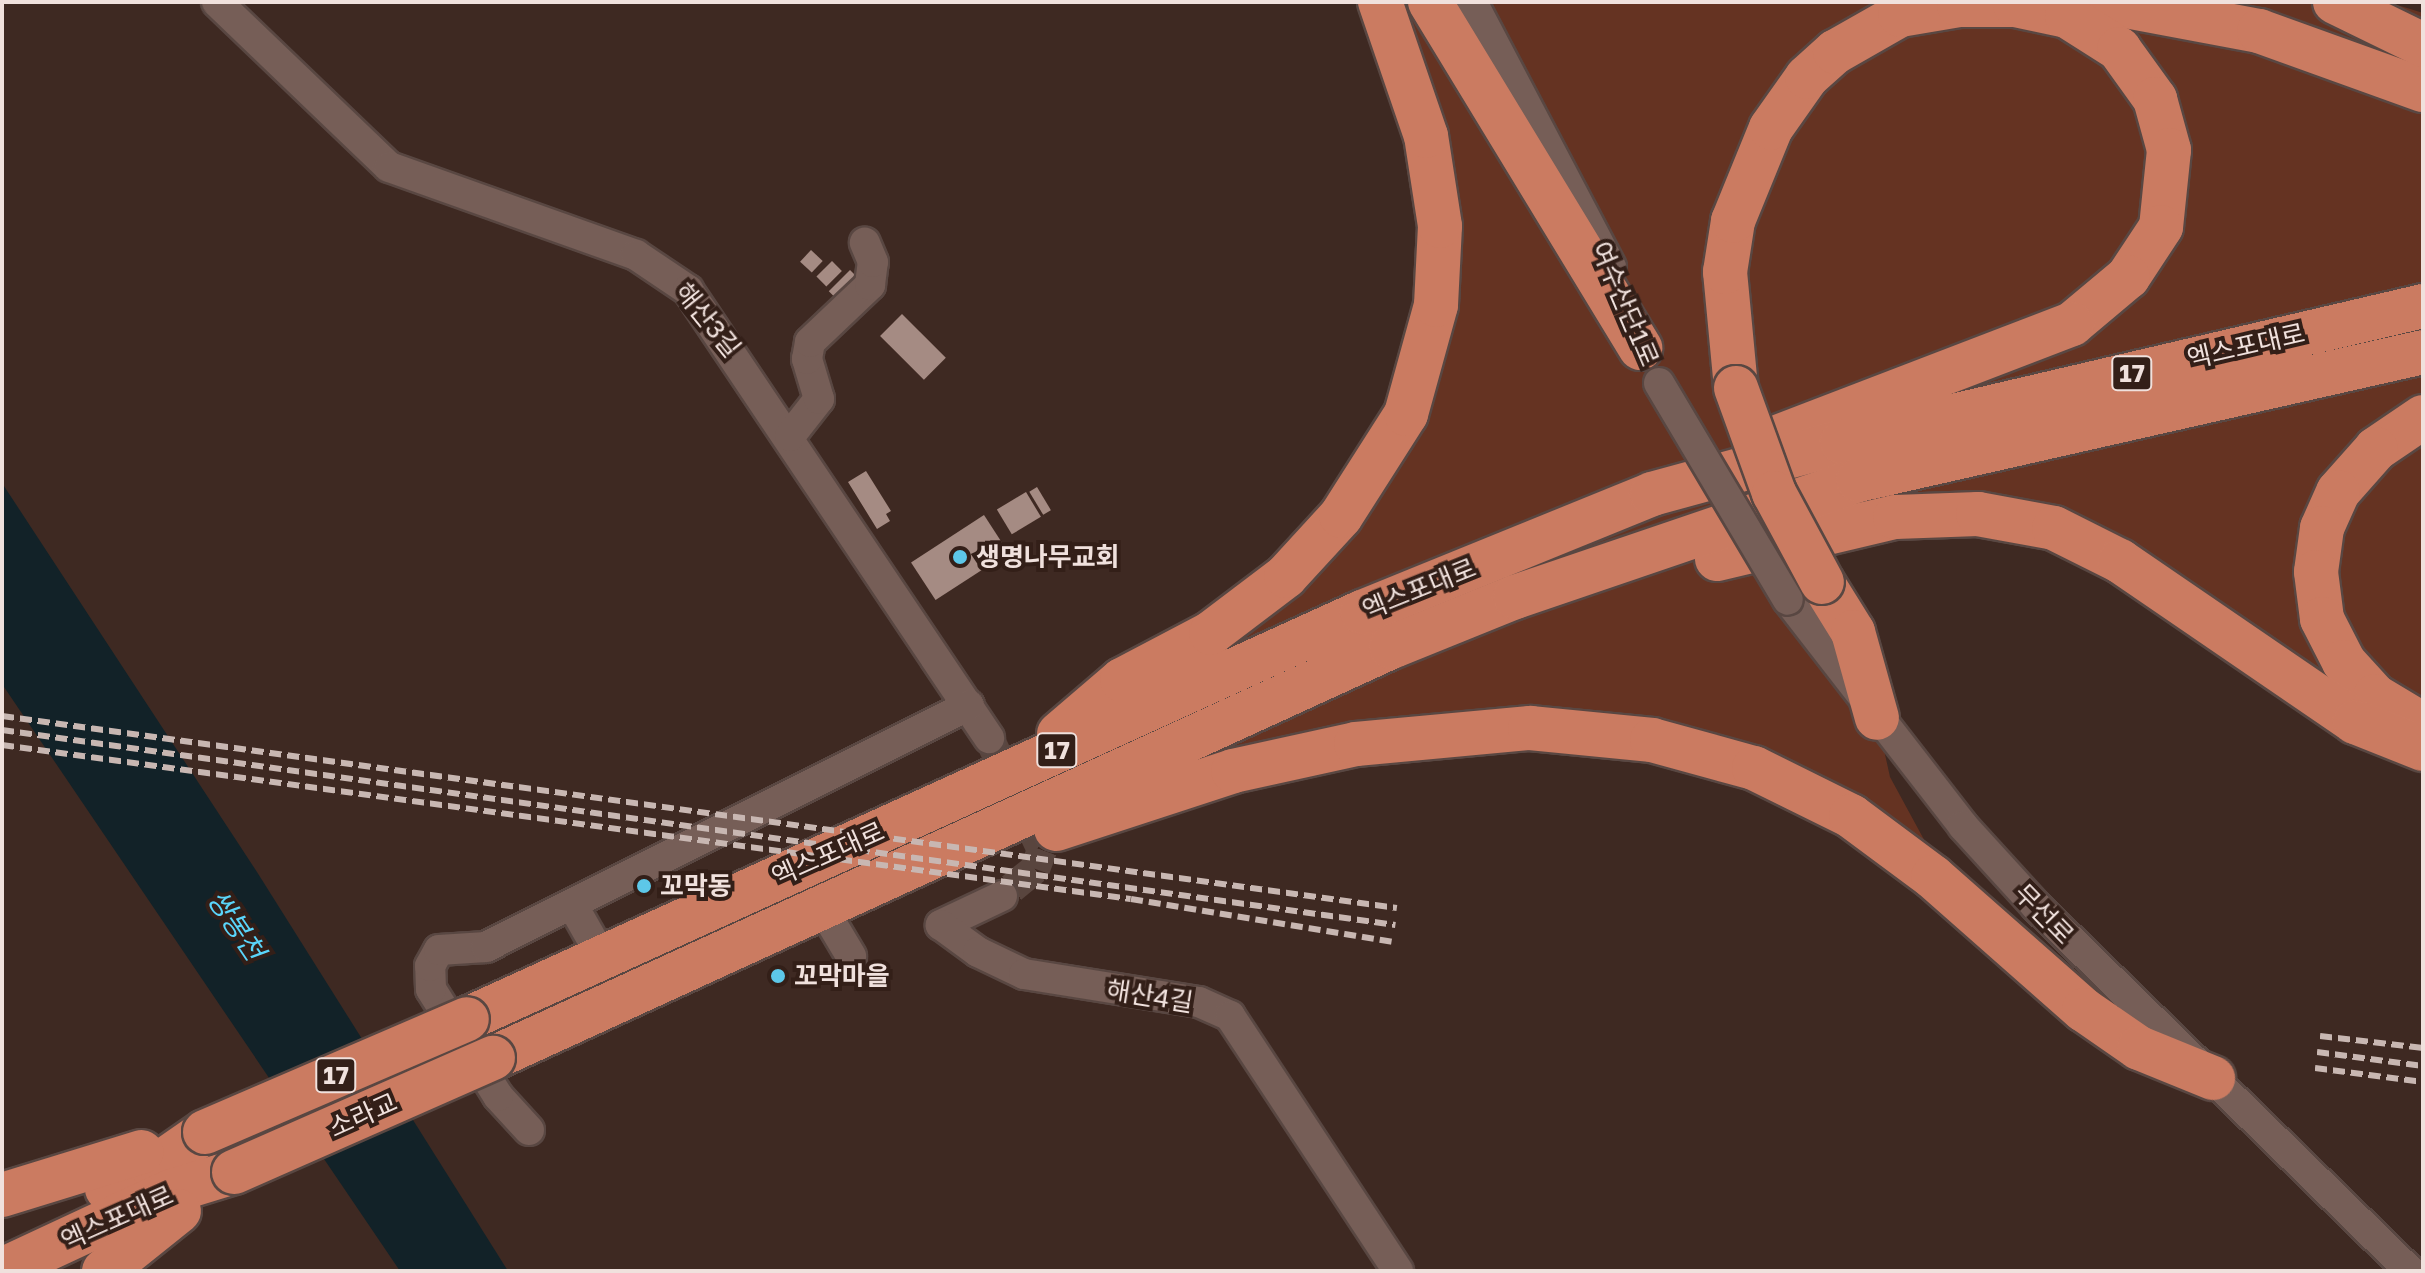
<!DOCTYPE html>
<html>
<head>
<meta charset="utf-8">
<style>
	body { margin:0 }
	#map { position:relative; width:2425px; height:1273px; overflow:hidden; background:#3e2922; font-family:"Golos Text","Noto Sans KR",sans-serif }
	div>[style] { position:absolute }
	.green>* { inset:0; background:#653322 }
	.water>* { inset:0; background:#122228 }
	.building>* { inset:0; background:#a58b83; transform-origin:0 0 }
	.minor-tunnel>* { height:30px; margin-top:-15px; transform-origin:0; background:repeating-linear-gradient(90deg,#59453e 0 30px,transparent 0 45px) }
	.roads { filter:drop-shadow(2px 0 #594742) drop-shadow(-2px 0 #594742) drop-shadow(0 2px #594742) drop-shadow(0 -2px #594742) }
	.minor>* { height:30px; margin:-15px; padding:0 15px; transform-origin:15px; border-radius:15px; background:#765e57 }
	.highway>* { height:44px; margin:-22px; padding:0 22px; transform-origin:22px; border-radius:22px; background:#cb7b61 }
	.rail>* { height:6px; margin-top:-3px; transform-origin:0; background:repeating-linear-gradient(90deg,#c8b7b2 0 12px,transparent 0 18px) }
	.bridges { filter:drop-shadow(2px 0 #594742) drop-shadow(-2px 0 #594742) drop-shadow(0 2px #594742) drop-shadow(0 -2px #594742) }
	.minor-bridge>* { height:30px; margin:-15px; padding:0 15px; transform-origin:15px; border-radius:15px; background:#765e57 }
	.highway-bridge>* { height:44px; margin:-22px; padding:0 22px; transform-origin:22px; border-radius:22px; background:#cb7b61 }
	.dots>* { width:22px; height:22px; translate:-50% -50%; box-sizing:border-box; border:4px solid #331f18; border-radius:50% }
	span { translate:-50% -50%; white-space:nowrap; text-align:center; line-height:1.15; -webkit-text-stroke:8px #331f18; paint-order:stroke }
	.shield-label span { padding:2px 6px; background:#331f18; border:2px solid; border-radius:6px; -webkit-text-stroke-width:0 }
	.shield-label { font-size:24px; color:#f0e1dd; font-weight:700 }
	.street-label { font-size:26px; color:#f0e1dd }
	.poi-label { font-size:26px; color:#f0e1dd; font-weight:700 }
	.left { translate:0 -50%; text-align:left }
	.water-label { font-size:28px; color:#5ad5fa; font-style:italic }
	.frame { position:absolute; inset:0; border:4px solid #f0e1dd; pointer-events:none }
</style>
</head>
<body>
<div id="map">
	<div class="green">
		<div style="clip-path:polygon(1380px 2px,2388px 2px,2423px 13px,2423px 749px,2040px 524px,1756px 552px,1877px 718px,1890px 777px,1934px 858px,1602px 731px,1157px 794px,1104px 695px,1341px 516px,1436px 305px)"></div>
	</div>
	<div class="water">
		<div style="clip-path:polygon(2px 483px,257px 872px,508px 1271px,400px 1271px,2px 684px)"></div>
	</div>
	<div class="building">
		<div style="left:811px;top:250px;width:16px;height:16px;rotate:43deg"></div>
		<div style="left:832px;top:261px;width:14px;height:22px;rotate:45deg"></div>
		<div style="left:850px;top:270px;width:16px;height:30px;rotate:45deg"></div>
		<div style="left:902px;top:314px;width:62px;height:31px;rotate:45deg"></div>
		<div style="clip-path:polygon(866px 471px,891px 511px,886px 514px,890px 521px,877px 529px,848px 482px)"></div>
		<div style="left:1037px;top:487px;width:27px;height:9px;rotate:59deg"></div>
		<div style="left:1026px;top:492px;width:29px;height:34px;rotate:59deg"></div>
		<div style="left:984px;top:515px;width:45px;height:87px;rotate:57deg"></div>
	</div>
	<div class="minor-tunnel">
		<div style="left:989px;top:738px;width:124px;rotate:64.7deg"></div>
		<div style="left:1042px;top:850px;width:20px;rotate:110deg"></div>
		<div style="left:1035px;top:869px;width:43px;rotate:140.7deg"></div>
	</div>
	<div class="roads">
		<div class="minor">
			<div style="left:217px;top:2px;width:238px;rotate:43.8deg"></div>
			<div style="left:389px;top:167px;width:262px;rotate:19.6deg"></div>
			<div style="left:636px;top:255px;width:63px;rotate:33.9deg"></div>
			<div style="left:688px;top:290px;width:540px;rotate:56.1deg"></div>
			<div style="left:1472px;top:2px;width:299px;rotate:62.3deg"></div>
			<div style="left:790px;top:436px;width:47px;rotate:-51.9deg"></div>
			<div style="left:819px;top:399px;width:42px;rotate:-106.7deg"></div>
			<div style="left:807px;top:359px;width:17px;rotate:-80deg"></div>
			<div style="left:810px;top:342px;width:83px;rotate:-43.5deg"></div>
			<div style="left:870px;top:285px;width:23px;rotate:-83deg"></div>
			<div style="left:873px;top:262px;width:21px;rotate:-113deg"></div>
			<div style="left:1788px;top:600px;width:286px;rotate:52.2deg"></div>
			<div style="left:1963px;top:826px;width:108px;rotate:47.6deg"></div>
			<div style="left:2036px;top:906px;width:523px;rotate:44.3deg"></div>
			<div style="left:1002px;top:896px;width:68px;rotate:154.6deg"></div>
			<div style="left:941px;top:925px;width:46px;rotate:36.1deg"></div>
			<div style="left:978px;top:952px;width:51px;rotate:25.6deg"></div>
			<div style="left:1024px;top:974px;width:177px;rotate:9.1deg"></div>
			<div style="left:1199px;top:1002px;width:34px;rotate:24deg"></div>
			<div style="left:1230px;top:1016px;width:305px;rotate:56.6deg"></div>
			<div style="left:573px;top:906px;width:59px;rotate:60.4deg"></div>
			<div style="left:823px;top:909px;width:55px;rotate:59.2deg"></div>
			<div style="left:529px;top:1130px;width:46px;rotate:-132.4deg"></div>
			<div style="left:498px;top:1096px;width:126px;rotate:-122.1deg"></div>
			<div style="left:431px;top:989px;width:23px;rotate:-92deg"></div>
			<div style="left:430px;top:966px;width:18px;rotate:-61deg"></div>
			<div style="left:439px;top:950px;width:47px;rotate:-3.7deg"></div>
			<div style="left:486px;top:947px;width:540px;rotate:-26.61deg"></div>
		</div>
		<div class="highway">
			<div style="left:1430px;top:2px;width:405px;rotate:58.7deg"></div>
			<div style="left:2104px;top:2px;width:158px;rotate:10.6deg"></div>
			<div style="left:2259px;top:31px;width:174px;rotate:19.8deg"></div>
			<div style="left:2335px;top:2px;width:98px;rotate:26deg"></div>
			<div style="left:1736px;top:388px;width:117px;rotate:-95.4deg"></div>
			<div style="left:1725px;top:272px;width:52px;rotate:-81.1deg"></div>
			<div style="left:1733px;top:221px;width:100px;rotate:-67.8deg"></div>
			<div style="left:1771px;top:128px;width:62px;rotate:-54.8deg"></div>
			<div style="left:1807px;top:77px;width:38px;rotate:-42deg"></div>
			<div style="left:1835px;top:52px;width:75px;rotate:-29.6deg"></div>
			<div style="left:1900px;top:15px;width:60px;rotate:-9.6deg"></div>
			<div style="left:1959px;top:5px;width:56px"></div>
			<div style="left:2015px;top:5px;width:53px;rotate:11.9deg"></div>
			<div style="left:2067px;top:16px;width:62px;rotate:32.4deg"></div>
			<div style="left:2119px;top:49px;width:62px;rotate:54.2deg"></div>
			<div style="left:2155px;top:99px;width:53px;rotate:74.6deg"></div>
			<div style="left:2169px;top:150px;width:77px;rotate:95.9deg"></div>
			<div style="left:2161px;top:227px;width:60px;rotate:123.4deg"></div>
			<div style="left:2128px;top:277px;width:73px;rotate:140deg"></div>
			<div style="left:2072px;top:324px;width:332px;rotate:159deg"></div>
			<div style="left:2423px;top:417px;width:57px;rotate:145.8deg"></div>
			<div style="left:2376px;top:449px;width:57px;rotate:131.5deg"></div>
			<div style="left:2338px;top:492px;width:39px;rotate:114deg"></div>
			<div style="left:2322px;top:528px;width:44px;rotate:97.8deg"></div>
			<div style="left:2316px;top:572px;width:47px;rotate:82.7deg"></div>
			<div style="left:2322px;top:619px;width:48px;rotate:62.9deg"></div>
			<div style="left:2344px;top:662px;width:46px;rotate:47.6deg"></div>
			<div style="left:2375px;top:696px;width:56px;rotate:31.1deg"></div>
			<div style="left:1717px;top:559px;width:183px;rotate:-13.3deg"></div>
			<div style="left:1895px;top:517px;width:83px;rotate:-2.1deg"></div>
			<div style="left:1978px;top:514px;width:77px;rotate:10.4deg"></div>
			<div style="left:2054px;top:528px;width:74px;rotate:26.6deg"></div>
			<div style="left:2120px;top:561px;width:285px;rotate:34.4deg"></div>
			<div style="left:2355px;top:722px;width:73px;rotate:21.7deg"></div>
			<div style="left:1822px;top:582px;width:59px;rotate:58.2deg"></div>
			<div style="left:1853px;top:632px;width:89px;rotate:74.4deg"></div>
			<div style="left:1059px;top:734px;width:83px;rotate:-40.6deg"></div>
			<div style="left:1122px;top:680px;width:101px;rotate:-27.8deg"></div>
			<div style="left:1211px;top:633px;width:94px;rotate:-37.2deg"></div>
			<div style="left:1286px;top:576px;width:81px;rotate:-47.5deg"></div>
			<div style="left:1341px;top:516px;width:121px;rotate:-57.5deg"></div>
			<div style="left:1406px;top:414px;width:113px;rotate:-74.6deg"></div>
			<div style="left:1436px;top:305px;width:79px;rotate:-87.1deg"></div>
			<div style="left:1440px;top:226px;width:91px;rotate:-98.8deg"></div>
			<div style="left:1426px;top:136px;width:142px;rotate:-108.9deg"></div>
			<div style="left:1056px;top:829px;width:186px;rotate:-18.1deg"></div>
			<div style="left:1233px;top:771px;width:126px;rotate:-12.4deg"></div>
			<div style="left:1356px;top:744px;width:175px;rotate:-5.3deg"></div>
			<div style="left:1530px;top:728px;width:123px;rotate:5.6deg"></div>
			<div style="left:1652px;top:740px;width:106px;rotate:15.4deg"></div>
			<div style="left:1754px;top:768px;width:108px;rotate:26.3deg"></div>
			<div style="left:1851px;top:816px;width:102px;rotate:36.6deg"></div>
			<div style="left:1933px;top:877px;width:201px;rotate:41.4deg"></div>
			<div style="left:2084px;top:1010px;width:67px;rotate:34.6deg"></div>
			<div style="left:2139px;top:1048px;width:80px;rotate:22.1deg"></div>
			<div style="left:467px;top:1019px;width:983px;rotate:-24.45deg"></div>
			<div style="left:1362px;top:612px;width:313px;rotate:-22.1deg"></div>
			<div style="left:1652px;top:494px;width:197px;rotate:-15.3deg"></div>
			<div style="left:1842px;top:442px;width:597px;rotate:-13.17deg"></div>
			<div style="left:493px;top:1058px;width:988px;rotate:-24.59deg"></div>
			<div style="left:1391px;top:647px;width:134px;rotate:-22deg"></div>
			<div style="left:1515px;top:597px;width:362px;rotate:-18.8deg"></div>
			<div style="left:1858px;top:480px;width:579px;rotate:-12.76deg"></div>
			<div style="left:107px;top:1189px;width:51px;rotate:-24.5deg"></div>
			<div style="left:153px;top:1168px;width:63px;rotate:-34.7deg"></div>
			<div style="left:2px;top:1195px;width:146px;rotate:-17.1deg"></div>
			<div style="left:2px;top:1270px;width:184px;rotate:-25deg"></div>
			<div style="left:169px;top:1192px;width:68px;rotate:-17.1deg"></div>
			<div style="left:104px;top:1271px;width:96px;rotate:-38.7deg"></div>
		</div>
	</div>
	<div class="rail">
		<div style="left:2px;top:716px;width:1408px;rotate:7.84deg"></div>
		<div style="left:2px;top:730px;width:1407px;rotate:7.97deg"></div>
		<div style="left:2px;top:745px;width:1139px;rotate:7.77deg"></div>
		<div style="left:1131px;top:899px;width:266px;rotate:9.3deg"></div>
		<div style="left:2320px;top:1036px;width:104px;rotate:6.6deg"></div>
		<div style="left:2317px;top:1052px;width:107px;rotate:7.5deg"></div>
		<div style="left:2315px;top:1068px;width:109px;rotate:7.4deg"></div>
	</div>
	<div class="bridges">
		<div class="minor-bridge">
			<div style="left:1659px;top:383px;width:252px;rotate:59.3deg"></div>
		</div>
		<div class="highway-bridge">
			<div style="left:1736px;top:388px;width:112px;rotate:70.1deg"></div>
			<div style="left:1774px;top:493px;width:101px;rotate:61.7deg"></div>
			<div style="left:205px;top:1132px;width:285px;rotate:-23.3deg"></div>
			<div style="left:234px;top:1172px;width:283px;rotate:-23.8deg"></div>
		</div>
	</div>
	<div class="dots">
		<div style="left:960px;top:557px;background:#5dc7e8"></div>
		<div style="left:644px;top:886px;background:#5dc7e8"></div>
		<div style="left:778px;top:976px;background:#5dc7e8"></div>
	</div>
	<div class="shield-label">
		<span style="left:2132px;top:373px">17</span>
		<span style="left:1057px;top:750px">17</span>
		<span style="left:336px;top:1075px">17</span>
	</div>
	<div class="street-label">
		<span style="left:1625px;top:304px;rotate:67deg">여수산단1로</span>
		<span style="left:708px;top:320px;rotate:51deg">해산3길</span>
		<span style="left:2246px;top:346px;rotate:-13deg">엑스포대로</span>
		<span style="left:1419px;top:589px;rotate:-22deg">엑스포대로</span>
		<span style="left:828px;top:854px;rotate:-24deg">엑스포대로</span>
		<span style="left:2044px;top:914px;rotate:46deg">무선로</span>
		<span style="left:1150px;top:996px;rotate:9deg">해산4길</span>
		<span style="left:363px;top:1115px;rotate:-24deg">소라교</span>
		<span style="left:117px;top:1218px;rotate:-24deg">엑스포대로</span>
	</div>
	<div class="poi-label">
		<span class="left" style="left:976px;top:557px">생명나무교회</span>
		<span class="left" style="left:660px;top:886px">꼬막동</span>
		<span class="left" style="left:794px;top:976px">꼬막마을</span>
	</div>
	<div class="water-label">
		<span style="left:236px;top:925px;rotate:56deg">쌍봉천</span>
	</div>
	<div class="frame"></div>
</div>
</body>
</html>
